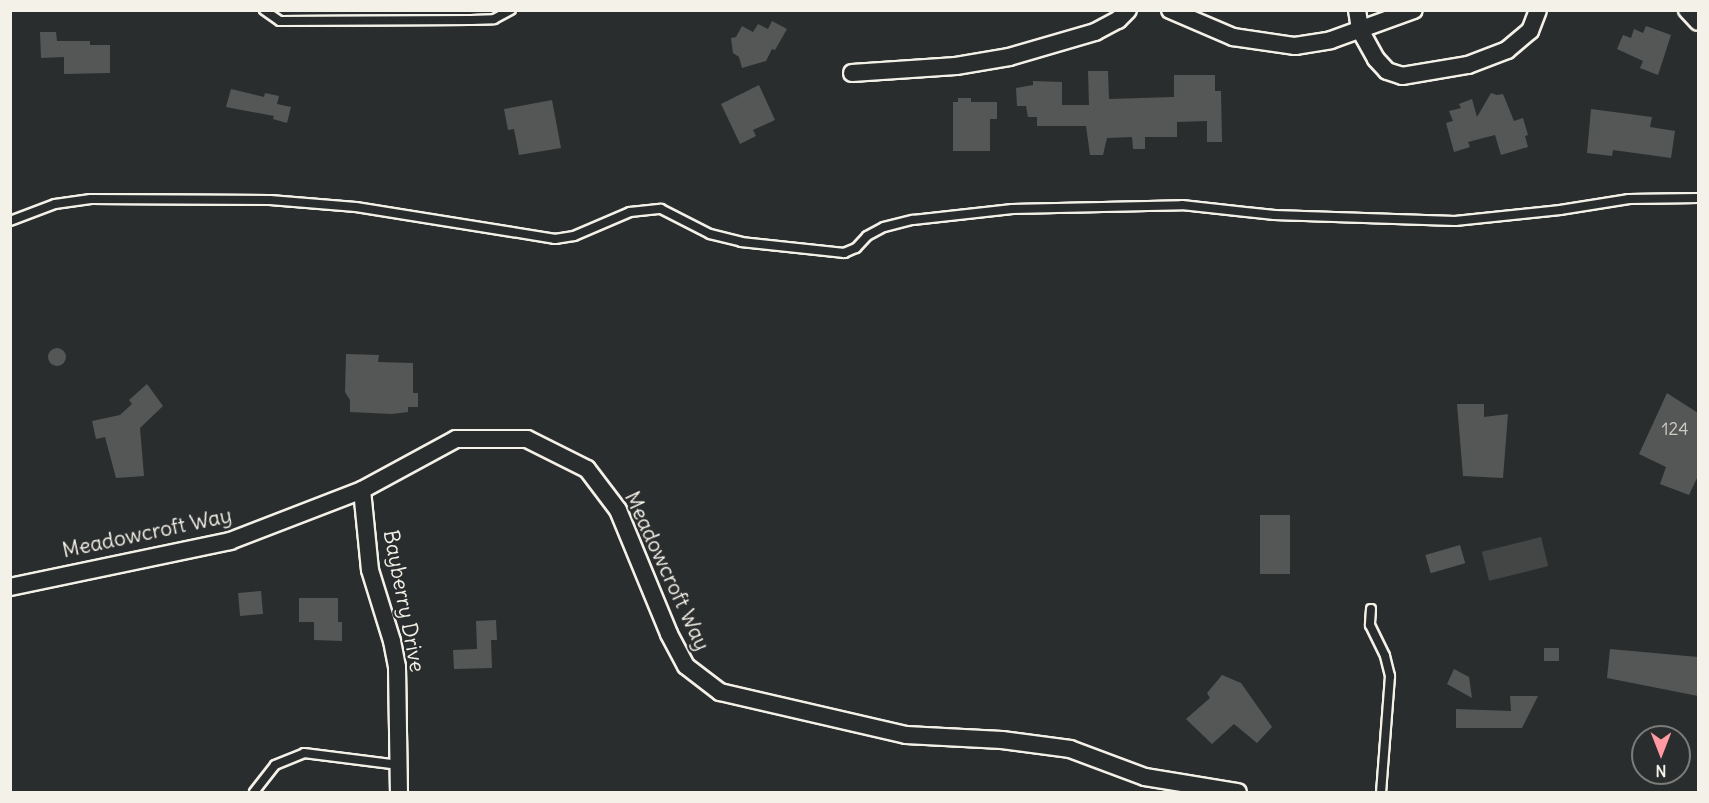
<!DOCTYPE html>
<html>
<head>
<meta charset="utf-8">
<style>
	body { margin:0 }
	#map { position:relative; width:1709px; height:803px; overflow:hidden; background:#2a2d2e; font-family:Delius,sans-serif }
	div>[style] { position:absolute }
	.green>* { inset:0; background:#444645; transform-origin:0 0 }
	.building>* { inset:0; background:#555756; transform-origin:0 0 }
	.round { border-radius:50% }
	.roads { filter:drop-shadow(2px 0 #f4f1e8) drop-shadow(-2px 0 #f4f1e8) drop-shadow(0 2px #f4f1e8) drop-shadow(0 -2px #f4f1e8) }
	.lane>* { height:8px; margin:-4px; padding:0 4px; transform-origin:4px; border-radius:4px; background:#2a2d2e }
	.street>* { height:16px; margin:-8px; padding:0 8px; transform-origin:8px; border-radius:8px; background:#2a2d2e }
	span { translate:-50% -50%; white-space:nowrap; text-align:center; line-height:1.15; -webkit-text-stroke:4.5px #2a2d2e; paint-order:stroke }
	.number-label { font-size:18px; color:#cccac4 }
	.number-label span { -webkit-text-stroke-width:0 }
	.street-label { font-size:21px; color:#f4f1e8 }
	.frame { position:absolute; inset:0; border:12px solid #f4f1e8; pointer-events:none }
	.north { position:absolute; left:1631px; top:725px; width:60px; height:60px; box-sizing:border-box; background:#2a2d2e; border:2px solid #7b7b78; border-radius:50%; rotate:180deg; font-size:16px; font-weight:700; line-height:24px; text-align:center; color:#f4f1e8 }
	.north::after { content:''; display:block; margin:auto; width:21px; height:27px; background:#ff9aa2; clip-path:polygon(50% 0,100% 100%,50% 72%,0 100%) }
</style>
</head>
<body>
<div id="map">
	<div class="green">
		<div style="left:1541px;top:537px;width:30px;height:61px;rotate:76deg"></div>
	</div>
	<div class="building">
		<div style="clip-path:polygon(772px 21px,787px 29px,775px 50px,772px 49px,766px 61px,742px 68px,739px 57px,733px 53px,731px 38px,736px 37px,742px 26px,753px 32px,758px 24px,768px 29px)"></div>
		<div style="clip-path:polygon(1646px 26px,1671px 35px,1658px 75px,1640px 68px,1643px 61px,1617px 49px,1623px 35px,1631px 38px,1634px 29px,1643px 33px)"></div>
		<div style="clip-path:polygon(40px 32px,56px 32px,57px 41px,90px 41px,90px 45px,110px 45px,110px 73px,64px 74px,64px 57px,41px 58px)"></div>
		<div style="clip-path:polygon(1088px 71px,1108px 71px,1109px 99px,1174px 97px,1174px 75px,1215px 75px,1215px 91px,1221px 91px,1222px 142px,1207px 142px,1207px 121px,1177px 122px,1177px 137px,1145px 137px,1145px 149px,1133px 149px,1132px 137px,1107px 138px,1103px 155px,1090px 155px,1086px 126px,1037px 126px,1037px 117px,1028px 117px,1026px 106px,1017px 106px,1016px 88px,1033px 85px,1033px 81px,1062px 82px,1062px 105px,1089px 105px)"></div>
		<div style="clip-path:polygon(759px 85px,775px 120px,753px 130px,756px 136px,740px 144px,721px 104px)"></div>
		<div style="clip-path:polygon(231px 89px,264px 97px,265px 93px,279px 96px,277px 104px,291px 107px,287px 123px,273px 119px,274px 116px,226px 107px)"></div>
		<div style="clip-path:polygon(1491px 93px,1497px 95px,1503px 94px,1514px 121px,1523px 118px,1528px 135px,1525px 136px,1528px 147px,1501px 155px,1495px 135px,1468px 142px,1470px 147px,1454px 152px,1446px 123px,1453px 121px,1449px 111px,1461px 108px,1459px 104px,1472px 99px,1477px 117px)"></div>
		<div style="clip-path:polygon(958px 98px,971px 98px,971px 102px,997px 102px,997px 119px,990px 119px,990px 151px,953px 151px,953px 102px,958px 102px)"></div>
		<div style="clip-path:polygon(552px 100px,561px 148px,519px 155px,514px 129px,508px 130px,504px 109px)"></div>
		<div style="clip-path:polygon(1591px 109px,1652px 117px,1650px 127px,1675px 131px,1671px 158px,1613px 150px,1612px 156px,1587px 153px)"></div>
		<div class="round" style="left:48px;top:348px;width:18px;height:18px"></div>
		<div style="clip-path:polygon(346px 354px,379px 355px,378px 362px,413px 363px,413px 393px,418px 393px,418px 407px,408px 407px,408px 412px,392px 414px,350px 412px,350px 400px,345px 392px)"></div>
		<div style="clip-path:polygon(147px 384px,163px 406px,140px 428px,144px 476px,116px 478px,105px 437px,96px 439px,92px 421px,120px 415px,132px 404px,129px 400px)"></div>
		<div style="clip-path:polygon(1667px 393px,1698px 413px,1698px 476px,1689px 495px,1660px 484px,1666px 467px,1639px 454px)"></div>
		<div style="clip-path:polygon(1457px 404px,1484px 404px,1484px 417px,1508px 414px,1503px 478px,1463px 476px)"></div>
		<div style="left:1290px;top:515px;width:59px;height:30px;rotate:90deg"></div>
		<div style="left:1460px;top:545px;width:19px;height:36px;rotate:74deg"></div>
		<div style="left:261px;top:591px;width:23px;height:23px;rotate:85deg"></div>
		<div style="clip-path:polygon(299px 598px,338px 598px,338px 622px,342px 622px,342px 641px,314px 640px,314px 622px,299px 622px)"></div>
		<div style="clip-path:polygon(496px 620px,497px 640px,491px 640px,492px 668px,454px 669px,453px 650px,477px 649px,476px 621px)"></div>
		<div style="left:1544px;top:648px;width:15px;height:13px"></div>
		<div style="clip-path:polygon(1610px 649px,1698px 657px,1698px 696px,1607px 678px)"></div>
		<div style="clip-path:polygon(1454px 669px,1469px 677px,1472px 698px,1447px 684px)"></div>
		<div style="clip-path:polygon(1222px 675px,1241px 683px,1272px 727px,1257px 743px,1234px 724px,1212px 744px,1186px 719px,1210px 698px,1207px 693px)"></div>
		<div style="clip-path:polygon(1510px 696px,1538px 696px,1522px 728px,1456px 728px,1456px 709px,1511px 711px)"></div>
	</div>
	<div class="roads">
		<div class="lane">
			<div style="left:264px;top:10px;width:19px;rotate:35deg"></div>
			<div style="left:280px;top:21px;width:191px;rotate:-0.3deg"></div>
			<div style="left:471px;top:20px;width:23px;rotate:-2deg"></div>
			<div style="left:494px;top:19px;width:19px;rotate:-28deg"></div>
			<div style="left:10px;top:221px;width:48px;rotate:-20.7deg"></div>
			<div style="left:55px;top:204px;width:36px;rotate:-8deg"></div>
			<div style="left:91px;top:199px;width:179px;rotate:0.3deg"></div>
			<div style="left:270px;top:200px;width:86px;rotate:4.7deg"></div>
			<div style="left:356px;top:207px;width:202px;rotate:9.1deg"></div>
			<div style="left:555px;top:239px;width:19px;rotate:-9deg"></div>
			<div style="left:574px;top:236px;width:61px;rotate:-23.2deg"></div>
			<div style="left:630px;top:212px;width:31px;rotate:-6deg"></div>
			<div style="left:661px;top:209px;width:55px;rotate:27deg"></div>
			<div style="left:710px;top:234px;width:32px;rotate:14deg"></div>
			<div style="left:741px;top:242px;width:104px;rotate:6.1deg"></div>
			<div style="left:844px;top:253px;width:13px;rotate:-23deg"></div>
			<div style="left:856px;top:248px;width:16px;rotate:-47deg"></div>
			<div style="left:867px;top:236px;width:19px;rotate:-28deg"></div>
			<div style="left:884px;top:227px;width:30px;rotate:-14deg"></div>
			<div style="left:913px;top:220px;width:100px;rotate:-6.3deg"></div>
			<div style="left:1012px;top:209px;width:170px;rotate:-1.3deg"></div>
			<div style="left:1182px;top:205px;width:93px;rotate:6.2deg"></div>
			<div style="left:1274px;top:215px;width:181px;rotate:1.9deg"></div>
			<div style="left:1455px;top:221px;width:106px;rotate:-6deg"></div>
			<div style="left:1560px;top:210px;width:70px;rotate:-9.1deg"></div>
			<div style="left:1629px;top:199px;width:69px;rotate:-0.8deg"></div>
			<div style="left:1371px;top:609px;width:16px;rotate:94deg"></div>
			<div style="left:1370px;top:625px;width:34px;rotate:64deg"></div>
			<div style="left:1385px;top:656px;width:21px;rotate:76deg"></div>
			<div style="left:1390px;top:676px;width:116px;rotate:94.4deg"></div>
			<div style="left:254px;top:792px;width:34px;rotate:-52deg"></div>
			<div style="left:275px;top:765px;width:31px;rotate:-22deg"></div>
			<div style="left:304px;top:753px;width:96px;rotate:7.2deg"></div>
		</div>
		<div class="street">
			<div style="left:1170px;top:10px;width:69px;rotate:23.2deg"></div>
			<div style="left:1233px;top:37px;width:63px;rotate:8.3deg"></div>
			<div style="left:1295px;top:46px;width:36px;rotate:-9deg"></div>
			<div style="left:1331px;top:40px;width:88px;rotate:-19.9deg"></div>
			<div style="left:1357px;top:10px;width:20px;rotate:81deg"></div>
			<div style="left:1360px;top:30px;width:33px;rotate:61deg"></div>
			<div style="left:1376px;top:59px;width:16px;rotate:47deg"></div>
			<div style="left:1387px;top:71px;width:16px;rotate:18deg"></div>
			<div style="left:1402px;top:76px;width:67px;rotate:-9.5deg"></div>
			<div style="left:1468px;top:65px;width:42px;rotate:-21deg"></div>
			<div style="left:1507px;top:50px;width:30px;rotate:-40deg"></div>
			<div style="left:1530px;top:31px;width:22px;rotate:-69deg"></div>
			<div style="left:1687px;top:10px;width:16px;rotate:47deg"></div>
			<div style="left:852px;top:73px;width:104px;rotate:-3.9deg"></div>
			<div style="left:956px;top:66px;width:54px;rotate:-9.6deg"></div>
			<div style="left:1009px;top:57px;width:90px;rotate:-16.2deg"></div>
			<div style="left:1095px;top:32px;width:26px;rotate:-28deg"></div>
			<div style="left:1118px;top:20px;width:14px;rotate:-45deg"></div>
			<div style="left:362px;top:490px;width:80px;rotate:84.3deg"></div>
			<div style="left:370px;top:570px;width:74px;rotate:72.8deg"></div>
			<div style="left:392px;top:641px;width:26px;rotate:79deg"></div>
			<div style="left:397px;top:667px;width:125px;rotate:89.1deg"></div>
			<div style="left:10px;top:587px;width:225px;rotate:-11.8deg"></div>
			<div style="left:230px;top:541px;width:142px;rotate:-21.1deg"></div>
			<div style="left:362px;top:490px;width:107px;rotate:-28.5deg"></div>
			<div style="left:456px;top:439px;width:71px"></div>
			<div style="left:527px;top:439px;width:67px;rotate:26.6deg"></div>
			<div style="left:587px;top:469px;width:51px;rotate:52.9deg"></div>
			<div style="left:618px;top:510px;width:134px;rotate:67.6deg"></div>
			<div style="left:669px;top:634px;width:36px;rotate:62deg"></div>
			<div style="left:686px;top:666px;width:43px;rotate:37.4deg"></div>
			<div style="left:720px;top:692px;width:191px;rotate:13deg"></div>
			<div style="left:906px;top:735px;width:96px;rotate:3deg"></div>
			<div style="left:1002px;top:740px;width:69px;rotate:7.5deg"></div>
			<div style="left:1070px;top:749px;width:80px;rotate:20.5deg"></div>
			<div style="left:1145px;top:777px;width:94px;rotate:9.2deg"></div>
		</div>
	</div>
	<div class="number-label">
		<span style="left:1675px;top:429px">124</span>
	</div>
	<div class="street-label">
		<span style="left:147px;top:533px;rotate:-12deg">Meadowcroft Way</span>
		<span style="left:667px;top:571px;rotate:65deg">Meadowcroft Way</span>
		<span style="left:404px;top:601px;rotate:79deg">Bayberry Drive</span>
	</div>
	<div class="frame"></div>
	<div class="north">N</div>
</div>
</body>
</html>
